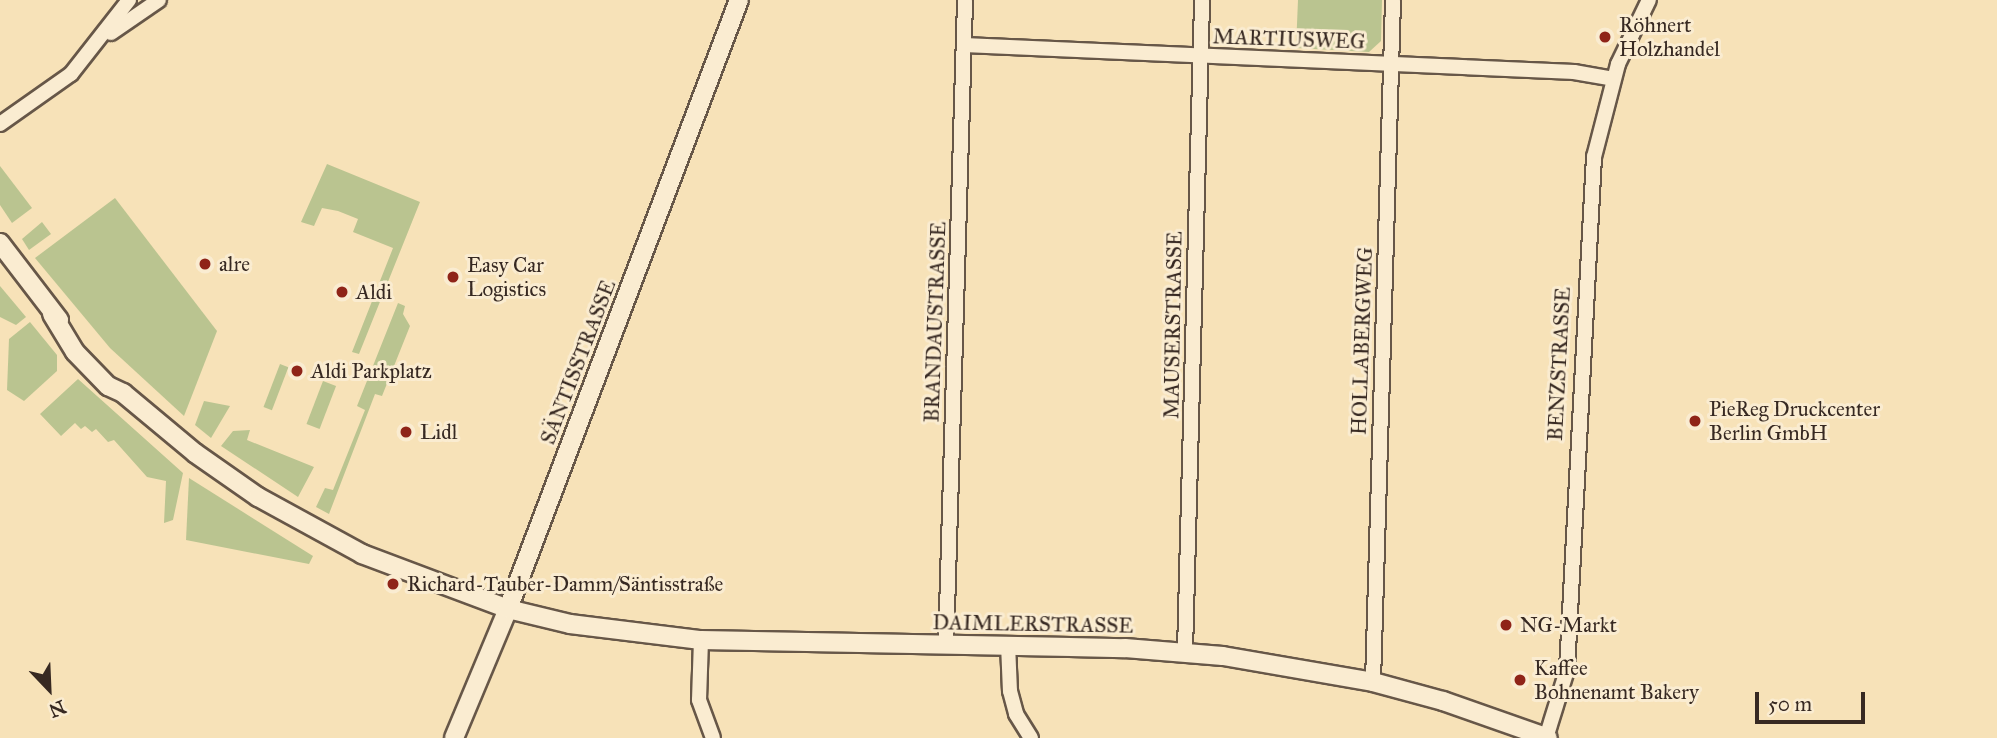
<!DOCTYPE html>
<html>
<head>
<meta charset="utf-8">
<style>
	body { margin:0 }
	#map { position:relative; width:1997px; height:738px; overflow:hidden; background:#f7e2b8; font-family:"IM FELL Great Primer",serif }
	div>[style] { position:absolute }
	.green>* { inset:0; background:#bac490; transform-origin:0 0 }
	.roads { filter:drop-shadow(2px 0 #675748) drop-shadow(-2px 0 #675748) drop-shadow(0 2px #675748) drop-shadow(0 -2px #675748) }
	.minor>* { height:14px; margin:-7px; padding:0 7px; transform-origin:7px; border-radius:7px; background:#faecd1 }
	.tertiary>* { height:18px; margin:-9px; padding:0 9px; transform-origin:9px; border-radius:9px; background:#faecd1 }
	.dots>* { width:19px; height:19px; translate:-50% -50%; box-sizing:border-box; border:4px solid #faecd1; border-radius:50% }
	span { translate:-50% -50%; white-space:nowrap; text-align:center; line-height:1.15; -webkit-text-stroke:6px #faecd1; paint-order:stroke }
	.poi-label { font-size:21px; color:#372922 }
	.left { translate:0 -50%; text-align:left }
	.street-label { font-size:21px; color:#372922 }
	.north { position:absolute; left:14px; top:654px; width:70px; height:70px; -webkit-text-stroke:5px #faecd1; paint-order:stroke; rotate:157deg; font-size:19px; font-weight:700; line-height:28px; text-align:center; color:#372922 }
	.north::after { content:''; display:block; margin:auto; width:24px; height:32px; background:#372922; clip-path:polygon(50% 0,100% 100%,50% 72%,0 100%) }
	.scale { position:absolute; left:1755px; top:692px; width:110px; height:32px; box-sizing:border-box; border:4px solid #372922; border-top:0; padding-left:9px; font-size:21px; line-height:24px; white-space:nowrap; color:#372922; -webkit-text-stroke:5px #faecd1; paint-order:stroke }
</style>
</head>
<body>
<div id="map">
	<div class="green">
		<div style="clip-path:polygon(1298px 0,1382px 0,1381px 41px,1369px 52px,1296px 48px)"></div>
		<div style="clip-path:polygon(327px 164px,420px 202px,359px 354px,352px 352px,393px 248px,353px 232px,358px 219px,338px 211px,322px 208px,314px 226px,301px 222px)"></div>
		<div style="clip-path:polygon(0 166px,32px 208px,12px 223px,0 205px)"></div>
		<div style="clip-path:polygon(115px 198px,217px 331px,184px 416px,110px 348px,35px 258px)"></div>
		<div style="clip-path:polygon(42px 222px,51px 234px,29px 250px,22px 239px)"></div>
		<div style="clip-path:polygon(0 286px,26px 317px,16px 325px,0 317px)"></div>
		<div style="clip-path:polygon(398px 303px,405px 306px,403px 314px,410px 326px,382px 396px,375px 394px,329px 514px,316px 507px,325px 488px,333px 490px,365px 410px,357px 406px)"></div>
		<div style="clip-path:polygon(30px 322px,57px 355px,57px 371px,24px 401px,7px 390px,9px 339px)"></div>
		<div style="left:280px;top:364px;width:9px;height:46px;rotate:21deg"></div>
		<div style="clip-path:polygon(78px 379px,183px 473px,173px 520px,164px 523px,166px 481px,147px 477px,114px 440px,108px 442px,96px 429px,92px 432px,85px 426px,81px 429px,75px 423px,61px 436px,40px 414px)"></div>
		<div style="left:323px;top:381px;width:14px;height:46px;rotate:21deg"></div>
		<div style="clip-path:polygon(204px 401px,230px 406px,211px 438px,195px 425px)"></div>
		<div style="clip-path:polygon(250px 430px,247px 440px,314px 467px,298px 497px,221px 446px,233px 431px)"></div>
		<div style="clip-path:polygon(189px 478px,313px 556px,309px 564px,186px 540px)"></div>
	</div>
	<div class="roads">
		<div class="minor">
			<div style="left:111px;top:33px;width:58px;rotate:-34.5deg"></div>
			<div style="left:964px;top:45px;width:611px;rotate:2.53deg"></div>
			<div style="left:1574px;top:72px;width:40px;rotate:10deg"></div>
			<div style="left:0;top:124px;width:87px;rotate:-35.2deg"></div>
			<div style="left:71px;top:74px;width:94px;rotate:-51.9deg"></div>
			<div style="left:701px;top:640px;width:60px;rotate:91.9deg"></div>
			<div style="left:699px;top:700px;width:40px;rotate:69.8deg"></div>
			<div style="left:1008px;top:644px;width:47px;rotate:87.6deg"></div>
			<div style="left:1010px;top:691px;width:24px;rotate:75deg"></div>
			<div style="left:1016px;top:714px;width:28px;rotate:58deg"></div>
			<div style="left:946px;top:645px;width:645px;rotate:-88.31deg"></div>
			<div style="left:1185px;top:651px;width:651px;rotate:-88.5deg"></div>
			<div style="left:1373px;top:682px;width:682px;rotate:-88.32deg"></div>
			<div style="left:1546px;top:738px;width:71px;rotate:-72.8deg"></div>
			<div style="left:1567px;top:670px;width:514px;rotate:-86.99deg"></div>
			<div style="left:1594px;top:157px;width:96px;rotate:-75.5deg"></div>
			<div style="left:1618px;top:64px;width:71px;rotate:-64.2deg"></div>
		</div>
		<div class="tertiary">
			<div style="left:0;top:243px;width:97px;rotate:52.5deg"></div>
			<div style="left:52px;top:314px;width:44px;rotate:58.8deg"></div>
			<div style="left:75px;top:352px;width:47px;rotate:45.9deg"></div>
			<div style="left:108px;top:386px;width:17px;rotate:25deg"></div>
			<div style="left:123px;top:393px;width:94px;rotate:39.8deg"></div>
			<div style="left:195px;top:453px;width:77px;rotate:34.9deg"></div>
			<div style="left:258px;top:497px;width:119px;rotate:28.7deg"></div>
			<div style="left:362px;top:554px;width:156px;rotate:20.6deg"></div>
			<div style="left:508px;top:609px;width:64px;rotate:13.6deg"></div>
			<div style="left:570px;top:624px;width:132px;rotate:7deg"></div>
			<div style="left:701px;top:640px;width:424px;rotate:1.1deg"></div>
			<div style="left:1125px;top:648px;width:98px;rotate:4.7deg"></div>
			<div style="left:1223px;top:656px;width:152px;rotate:9.8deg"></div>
			<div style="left:1373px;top:682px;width:73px;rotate:15.2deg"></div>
			<div style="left:1443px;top:701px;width:111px;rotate:19.4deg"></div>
			<div style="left:454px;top:738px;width:140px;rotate:-67.3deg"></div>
			<div style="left:508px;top:609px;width:651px;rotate:-69.23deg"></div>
		</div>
	</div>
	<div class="dots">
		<div style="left:1605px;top:37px;background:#8f2418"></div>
		<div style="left:205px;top:264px;background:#8f2418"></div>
		<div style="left:453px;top:277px;background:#8f2418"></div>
		<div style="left:342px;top:292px;background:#8f2418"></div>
		<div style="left:297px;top:371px;background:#8f2418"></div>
		<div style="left:1695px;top:421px;background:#8f2418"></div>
		<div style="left:406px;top:432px;background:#8f2418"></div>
		<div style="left:393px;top:584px;background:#8f2418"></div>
		<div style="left:1506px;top:625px;background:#8f2418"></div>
		<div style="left:1520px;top:680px;background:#8f2418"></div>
	</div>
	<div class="poi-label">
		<span class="left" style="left:1619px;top:37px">Röhnert<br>Holzhandel</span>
		<span class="left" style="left:219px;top:264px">alre</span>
		<span class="left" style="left:467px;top:277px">Easy Car<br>Logistics</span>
		<span class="left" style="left:356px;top:292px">Aldi</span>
		<span class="left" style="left:311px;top:371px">Aldi Parkplatz</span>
		<span class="left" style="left:1709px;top:421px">PieReg Druckcenter<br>Berlin GmbH</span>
		<span class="left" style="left:420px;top:432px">Lidl</span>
		<span class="left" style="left:407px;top:584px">Richard-Tauber-Damm/Säntisstraße</span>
		<span class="left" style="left:1520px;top:625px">NG-Markt</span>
		<span class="left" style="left:1534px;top:680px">Kaffee<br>Bohnenamt Bakery</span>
	</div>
	<div class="street-label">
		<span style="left:1289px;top:39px;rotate:2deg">MARTIUSWEG</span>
		<span style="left:935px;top:322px;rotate:-88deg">BRANDAUSTRASSE</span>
		<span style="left:1173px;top:325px;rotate:-89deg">MAUSERSTRASSE</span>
		<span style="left:1362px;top:341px;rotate:-88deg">HOLLABERGWEG</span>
		<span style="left:578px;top:362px;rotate:-69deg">SÄNTISSTRASSE</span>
		<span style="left:1559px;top:364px;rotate:-87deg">BENZSTRASSE</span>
		<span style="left:1033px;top:624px;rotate:1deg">DAIMLERSTRASSE</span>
	</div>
	<div class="north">N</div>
	<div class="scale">50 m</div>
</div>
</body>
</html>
